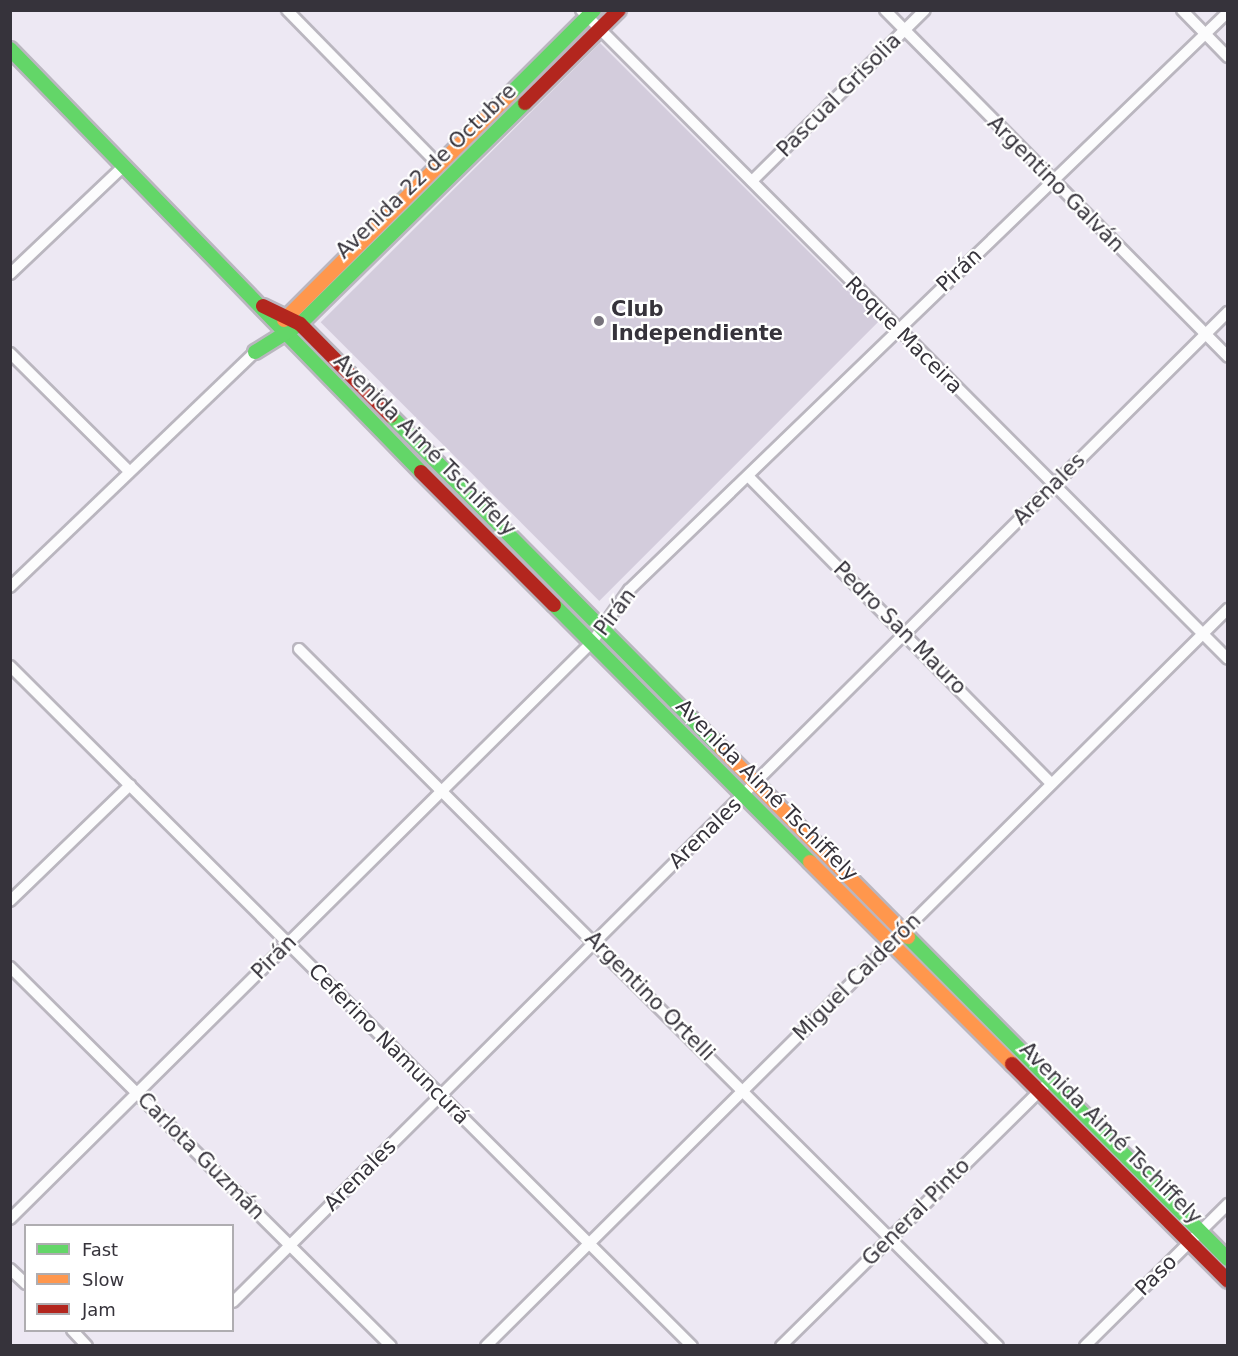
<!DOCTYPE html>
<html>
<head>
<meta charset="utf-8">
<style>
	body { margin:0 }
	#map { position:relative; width:1238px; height:1356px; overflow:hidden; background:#ede8f3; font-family:"DejaVu Sans",sans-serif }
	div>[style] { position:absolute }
	.building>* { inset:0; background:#d3ccdc; transform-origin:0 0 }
	.roads { filter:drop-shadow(2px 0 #bab6bf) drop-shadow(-2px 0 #bab6bf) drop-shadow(0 2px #bab6bf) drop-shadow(0 -2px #bab6bf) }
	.street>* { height:10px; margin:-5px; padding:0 5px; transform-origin:5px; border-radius:5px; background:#fcfcfd }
	.fast>* { height:14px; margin:-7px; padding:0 7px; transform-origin:7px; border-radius:7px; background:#63d668 }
	.slow>* { height:14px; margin:-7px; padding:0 7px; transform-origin:7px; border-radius:7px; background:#ff974d }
	.jam>* { height:14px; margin:-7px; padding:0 7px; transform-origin:7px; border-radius:7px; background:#b3261e }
	.dots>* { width:16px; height:16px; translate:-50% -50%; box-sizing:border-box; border:3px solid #fff; border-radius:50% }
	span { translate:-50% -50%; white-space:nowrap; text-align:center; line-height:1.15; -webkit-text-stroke:4.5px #fff; paint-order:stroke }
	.street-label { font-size:21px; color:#36333b }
	.poi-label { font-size:21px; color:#36333b; font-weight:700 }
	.left { translate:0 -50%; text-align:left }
	.frame { position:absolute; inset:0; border:12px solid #36333b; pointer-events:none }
	.legend { position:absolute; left:24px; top:1224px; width:210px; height:108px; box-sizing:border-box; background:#fff; border:2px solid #afadb1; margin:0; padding:8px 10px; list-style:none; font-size:18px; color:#36333b }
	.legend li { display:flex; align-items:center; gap:12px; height:30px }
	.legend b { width:30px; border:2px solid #afadb1 }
</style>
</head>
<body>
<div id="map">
	<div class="building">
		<div style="left:600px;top:43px;width:394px;height:395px;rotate:45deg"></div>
	</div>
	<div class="roads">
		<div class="street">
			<div style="left:287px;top:10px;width:219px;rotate:45.6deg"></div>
			<div style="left:581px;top:10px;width:916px;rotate:45.09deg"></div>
			<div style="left:885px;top:10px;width:488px;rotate:45.3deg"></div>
			<div style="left:1182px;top:10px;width:66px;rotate:45.6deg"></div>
			<div style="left:752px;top:181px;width:243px;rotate:-44.7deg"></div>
			<div style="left:10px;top:274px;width:157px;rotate:-43.5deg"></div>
			<div style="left:10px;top:353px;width:168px;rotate:44.8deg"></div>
			<div style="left:748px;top:476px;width:431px;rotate:45.4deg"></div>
			<div style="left:10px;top:587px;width:339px;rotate:-43.8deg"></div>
			<div style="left:299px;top:649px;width:987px;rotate:44.92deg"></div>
			<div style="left:10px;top:666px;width:963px;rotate:44.92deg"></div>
			<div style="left:10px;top:901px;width:167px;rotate:-44deg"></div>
			<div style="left:10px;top:967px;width:537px;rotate:44.85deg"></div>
			<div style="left:10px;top:1219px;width:820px;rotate:-44.75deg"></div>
			<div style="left:592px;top:642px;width:64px;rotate:-54.6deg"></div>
			<div style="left:629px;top:590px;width:832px;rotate:-43.98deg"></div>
			<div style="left:10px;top:1269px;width:22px;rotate:43deg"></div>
			<div style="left:233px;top:1302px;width:1404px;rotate:-44.86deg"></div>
			<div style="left:72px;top:1330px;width:22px;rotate:47deg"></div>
			<div style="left:486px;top:1346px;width:1046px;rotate:-44.81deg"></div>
			<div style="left:781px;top:1346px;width:369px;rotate:-44.6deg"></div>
			<div style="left:1085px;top:1346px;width:202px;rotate:-44.8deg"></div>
		</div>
		<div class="fast">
			<div style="left:10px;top:49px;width:590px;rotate:45.82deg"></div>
			<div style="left:510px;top:94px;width:119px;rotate:-45deg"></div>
			<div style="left:255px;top:352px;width:53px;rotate:-31.9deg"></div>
			<div style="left:300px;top:324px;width:315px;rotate:-44.5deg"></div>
			<div style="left:391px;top:416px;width:468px;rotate:45.2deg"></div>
			<div style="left:554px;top:605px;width:363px;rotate:45.1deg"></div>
			<div style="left:908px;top:937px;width:454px;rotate:45.2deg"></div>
		</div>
		<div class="slow">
			<div style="left:284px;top:320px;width:320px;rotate:-45deg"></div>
			<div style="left:721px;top:748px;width:266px;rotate:45.3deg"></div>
			<div style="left:810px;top:862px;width:286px;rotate:45deg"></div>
		</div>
		<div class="jam">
			<div style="left:525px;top:103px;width:132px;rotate:-44.7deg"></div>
			<div style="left:263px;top:306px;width:41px;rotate:25.9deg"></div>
			<div style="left:300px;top:324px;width:129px;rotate:45.3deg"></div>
			<div style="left:421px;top:472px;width:188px;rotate:45deg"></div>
			<div style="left:1012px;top:1064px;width:306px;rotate:45.1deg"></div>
		</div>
	</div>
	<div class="dots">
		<div style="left:599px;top:321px;background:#76727b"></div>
	</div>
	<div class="street-label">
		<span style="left:839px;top:95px;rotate:-45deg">Pascual Grisolia</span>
		<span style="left:426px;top:171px;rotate:-44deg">Avenida 22 de Octubre</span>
		<span style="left:1056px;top:184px;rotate:45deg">Argentino Galván</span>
		<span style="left:959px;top:270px;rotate:-43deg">Pirán</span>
		<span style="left:904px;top:335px;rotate:45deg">Roque Maceira</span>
		<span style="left:425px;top:445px;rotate:45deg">Avenida Aimé Tschiffely</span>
		<span style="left:1049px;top:489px;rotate:-45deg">Arenales</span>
		<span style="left:615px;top:612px;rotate:-53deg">Pirán</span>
		<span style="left:900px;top:628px;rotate:45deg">Pedro San Mauro</span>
		<span style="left:767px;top:790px;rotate:45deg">Avenida Aimé Tschiffely</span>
		<span style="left:705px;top:833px;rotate:-44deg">Arenales</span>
		<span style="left:274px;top:957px;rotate:-45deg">Pirán</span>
		<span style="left:857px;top:977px;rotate:-45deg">Miguel Calderón</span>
		<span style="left:650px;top:996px;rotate:45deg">Argentino Ortelli</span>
		<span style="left:389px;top:1044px;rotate:45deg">Ceferino Namuncurá</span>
		<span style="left:1111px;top:1133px;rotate:45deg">Avenida Aimé Tschiffely</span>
		<span style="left:201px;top:1156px;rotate:45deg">Carlota Guzmán</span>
		<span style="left:360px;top:1175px;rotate:-45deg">Arenales</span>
		<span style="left:916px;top:1212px;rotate:-45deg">General Pinto</span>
		<span style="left:1156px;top:1275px;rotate:-45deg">Paso</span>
	</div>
	<div class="poi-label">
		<span class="left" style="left:611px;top:321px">Club<br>Independiente</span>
	</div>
	<div class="frame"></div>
	<ul class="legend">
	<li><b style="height:8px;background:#63d668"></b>Fast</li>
	<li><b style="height:8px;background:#ff974d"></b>Slow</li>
	<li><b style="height:8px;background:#b3261e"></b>Jam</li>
	</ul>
</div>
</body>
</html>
